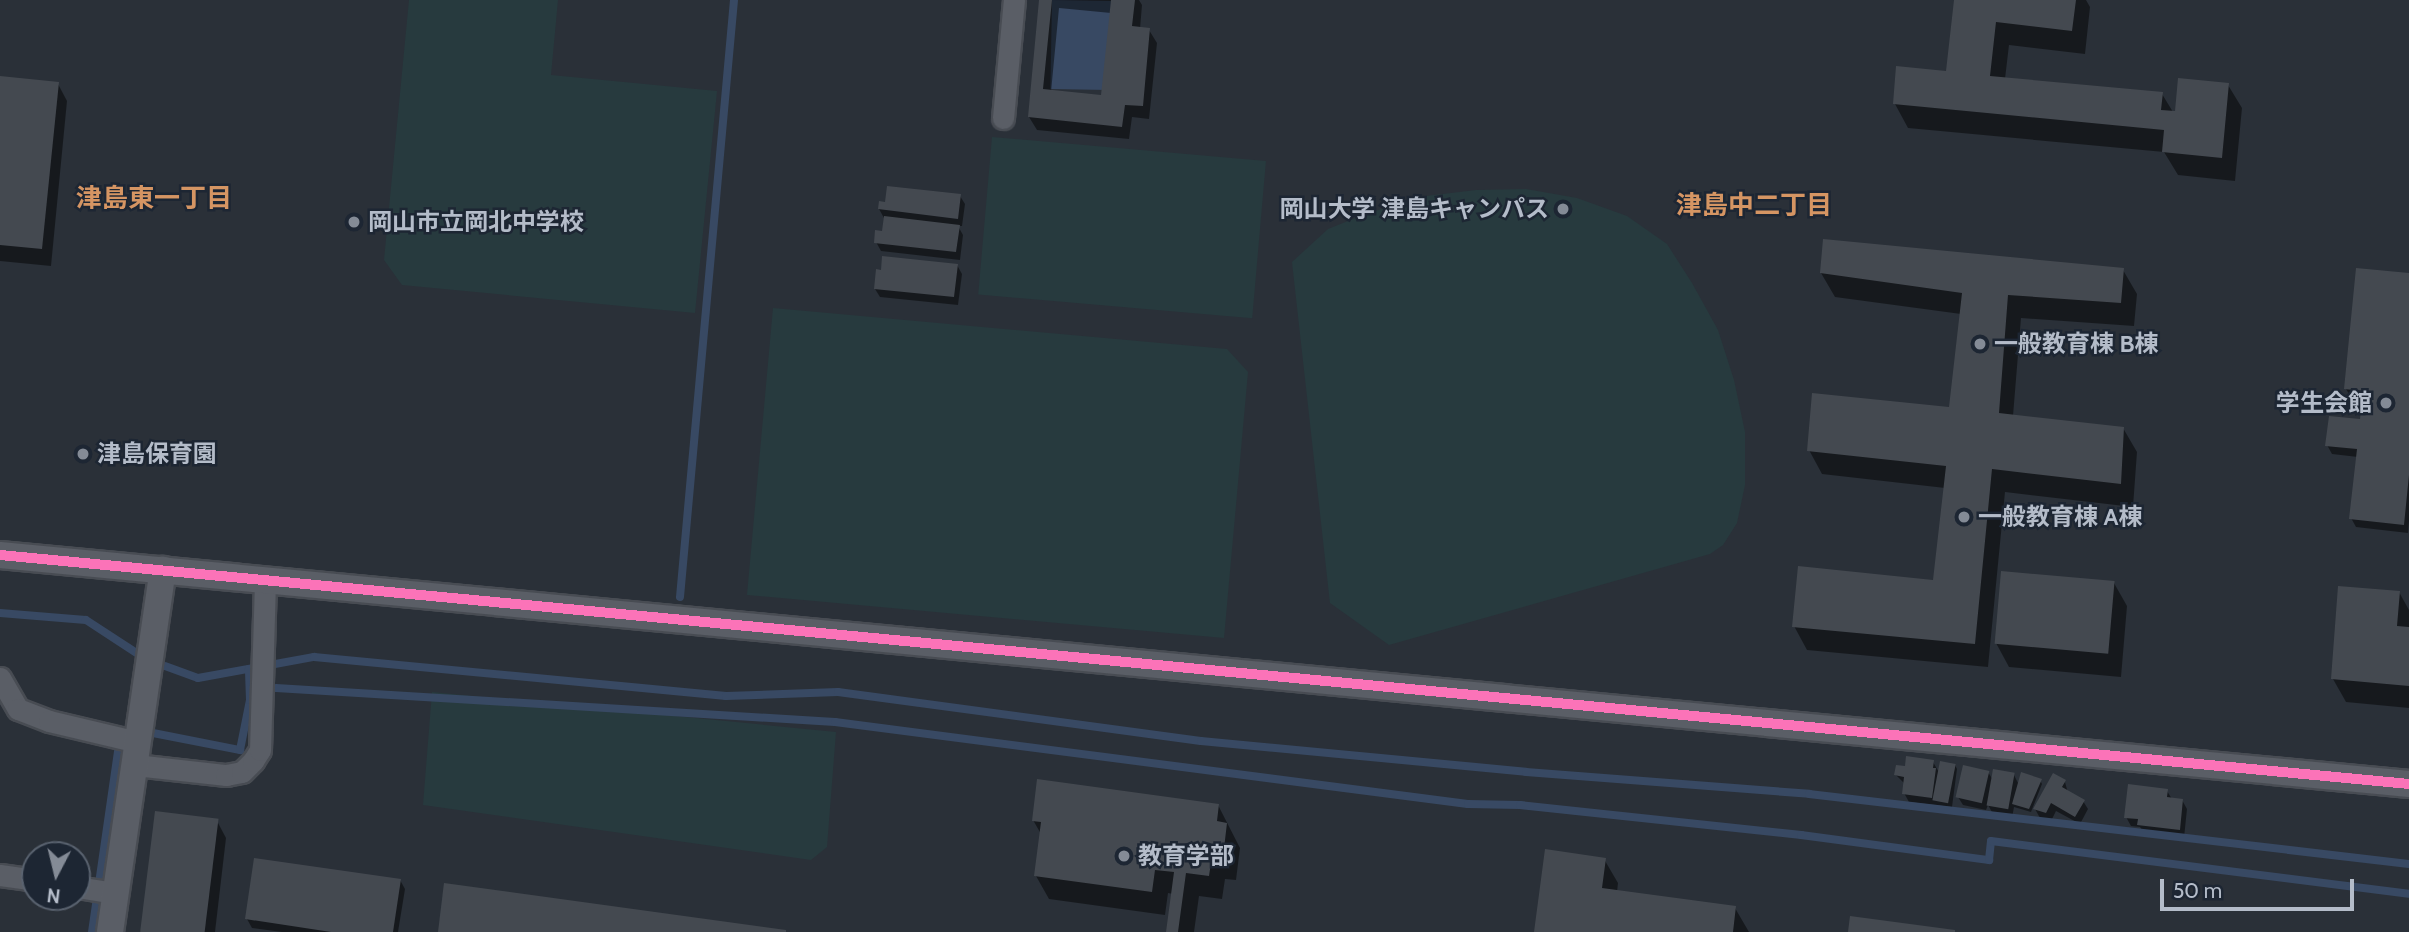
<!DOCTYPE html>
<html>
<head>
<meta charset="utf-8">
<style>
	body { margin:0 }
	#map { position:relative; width:2409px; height:932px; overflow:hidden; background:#2a3038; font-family:Cabin,"Noto Sans JP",sans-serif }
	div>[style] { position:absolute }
	.green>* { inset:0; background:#273a3e; transform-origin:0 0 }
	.water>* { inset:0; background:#384963; transform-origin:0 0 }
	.shadow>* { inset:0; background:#0007 }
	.stream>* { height:8px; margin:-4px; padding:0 4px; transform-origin:4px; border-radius:4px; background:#384963 }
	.building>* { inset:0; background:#444950; transform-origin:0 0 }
	.roads { filter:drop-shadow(2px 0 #484c53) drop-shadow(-2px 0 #484c53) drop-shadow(0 2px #484c53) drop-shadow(0 -2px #484c53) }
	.minor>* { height:21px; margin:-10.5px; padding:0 10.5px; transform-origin:10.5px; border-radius:10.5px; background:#5a5e66 }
	.tertiary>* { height:26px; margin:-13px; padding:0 13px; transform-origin:13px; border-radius:13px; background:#5a5e66 }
	.cycleway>* { height:10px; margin:-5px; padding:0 5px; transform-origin:5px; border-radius:5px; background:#fb73b8 }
	.dots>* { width:19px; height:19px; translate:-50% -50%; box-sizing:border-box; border:4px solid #1d2633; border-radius:50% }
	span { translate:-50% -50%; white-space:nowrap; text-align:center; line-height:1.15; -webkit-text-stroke:5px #1d2633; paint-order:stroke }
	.poi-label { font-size:24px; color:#b4bcc9; font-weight:700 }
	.right { translate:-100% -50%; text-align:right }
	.left { translate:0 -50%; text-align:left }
	.neighbourhood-label { font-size:26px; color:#d59563; font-weight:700 }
	.north { position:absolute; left:21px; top:841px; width:70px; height:70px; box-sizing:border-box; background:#1d2633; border:2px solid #59626f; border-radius:50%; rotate:187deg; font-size:19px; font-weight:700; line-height:28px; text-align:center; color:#b4bcc9 }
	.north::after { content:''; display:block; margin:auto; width:24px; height:32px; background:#848b96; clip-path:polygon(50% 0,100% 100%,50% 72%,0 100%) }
	.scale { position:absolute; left:2160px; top:879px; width:194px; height:32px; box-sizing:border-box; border:4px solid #b4bcc9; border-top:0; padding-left:9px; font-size:21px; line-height:24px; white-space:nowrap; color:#b4bcc9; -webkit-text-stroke:5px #1d2633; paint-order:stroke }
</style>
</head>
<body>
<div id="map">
	<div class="green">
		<div style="clip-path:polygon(409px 0,558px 0,551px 75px,717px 91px,695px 313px,402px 285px,384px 260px)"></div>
		<div style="left:992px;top:137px;width:275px;height:158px;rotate:5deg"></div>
		<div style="clip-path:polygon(1526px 189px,1577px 198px,1627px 216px,1667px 244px,1692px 283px,1718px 330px,1734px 380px,1745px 432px,1745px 485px,1737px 523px,1723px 545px,1710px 554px,1389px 645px,1330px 603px,1292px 262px,1328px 229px,1368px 213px,1426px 196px,1476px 190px)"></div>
		<div style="clip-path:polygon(773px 308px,1227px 349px,1248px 372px,1224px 638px,747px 595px)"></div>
		<div style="clip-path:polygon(432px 692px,836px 732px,827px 847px,811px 860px,423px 805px)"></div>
	</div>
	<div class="water">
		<div style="left:1052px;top:0;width:59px;height:89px;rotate:1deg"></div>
	</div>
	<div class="shadow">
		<div style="clip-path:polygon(evenodd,1041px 0,1139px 0,1142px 5px,1140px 29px,1149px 30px,1157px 43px,1149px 119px,1132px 117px,1129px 139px,1037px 130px,1029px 117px,1041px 0,1059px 8px,1111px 13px,1103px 97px,1051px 92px,1059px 8px)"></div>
		<div style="clip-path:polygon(1956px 0,2086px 0,2090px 7px,2085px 54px,2009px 45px,2005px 79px,2162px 94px,2173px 112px,2228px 85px,2242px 108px,2235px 181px,2178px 175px,2164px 152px,1908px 128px,1895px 104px,1948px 73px)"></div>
		<div style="clip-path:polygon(0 78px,58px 84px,67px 101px,51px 266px,0 261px)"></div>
		<div style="clip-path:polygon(960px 196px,965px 204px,962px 226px,958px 226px,963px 235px,960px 260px,881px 251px,876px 242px,884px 233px,884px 218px,879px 209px)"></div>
		<div style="clip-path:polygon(957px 265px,962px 274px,958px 305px,880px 297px,875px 289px)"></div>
		<div style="clip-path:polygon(2123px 270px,2137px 294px,2134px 326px,2021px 318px,2013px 416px,2123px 428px,2137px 452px,2133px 507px,2005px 492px,1988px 667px,1807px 650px,1794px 626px,1935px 582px,1945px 488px,1822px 474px,1809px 450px,1950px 409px,1961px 314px,1835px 297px,1821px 273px)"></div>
		<div style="clip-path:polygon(2409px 274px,2409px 521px,2408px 533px,2356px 527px,2351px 518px,2358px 457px,2332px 454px,2327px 445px,2362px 421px,2364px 399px,2351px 397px,2346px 389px)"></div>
		<div style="clip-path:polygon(2114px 583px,2127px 606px,2121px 677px,2009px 667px,1996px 643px)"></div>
		<div style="clip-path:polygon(2399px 592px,2409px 610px,2409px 708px,2346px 702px,2333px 679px)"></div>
		<div style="clip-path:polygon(1933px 762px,1940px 774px,1955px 765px,1957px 769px,1952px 807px,1909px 802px,1904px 793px,1905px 784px,1896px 775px,1907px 768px)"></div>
		<div style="clip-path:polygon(1988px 772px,1993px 780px,2014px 775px,2019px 785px,2040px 780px,2042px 784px,2031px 812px,2014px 807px,2012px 818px,1993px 814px,1988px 805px,1986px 810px,1963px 805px,1958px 797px)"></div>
		<div style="clip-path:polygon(2065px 782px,2068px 793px,2083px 801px,2088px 809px,2080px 824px,2056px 811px,2051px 821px,2040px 818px,2035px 809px)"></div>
		<div style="clip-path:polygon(2167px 791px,2172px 799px,2182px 800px,2187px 809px,2184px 838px,2144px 833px,2140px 827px,2131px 826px,2126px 817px)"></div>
		<div style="clip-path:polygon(1218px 805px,1240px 848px,1236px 880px,1225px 879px,1222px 899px,1199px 896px,1194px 932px,1168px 932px,1173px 894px,1168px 893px,1165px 915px,1049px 899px,1036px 876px,1041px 834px,1033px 820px)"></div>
		<div style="clip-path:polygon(217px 821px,226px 838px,215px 932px,140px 932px)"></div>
		<div style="clip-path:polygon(1604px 859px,1618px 883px,1617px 892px,1735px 908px,1749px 932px,1536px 932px)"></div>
		<div style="clip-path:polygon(400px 880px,405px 889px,398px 932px,282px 932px,252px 928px,247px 919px)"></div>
	</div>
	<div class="stream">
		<div style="left:680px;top:597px;width:599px;rotate:-84.83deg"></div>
		<div style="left:0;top:613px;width:86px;rotate:4.7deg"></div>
		<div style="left:86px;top:620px;width:62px;rotate:33.2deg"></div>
		<div style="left:165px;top:666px;width:35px;rotate:20deg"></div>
		<div style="left:198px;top:678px;width:118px;rotate:-10.3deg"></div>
		<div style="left:314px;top:657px;width:414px;rotate:5.4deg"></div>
		<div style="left:726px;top:696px;width:112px;rotate:-2deg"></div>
		<div style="left:838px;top:692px;width:366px;rotate:7.7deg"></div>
		<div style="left:1201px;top:741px;width:326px;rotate:5.4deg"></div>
		<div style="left:1526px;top:772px;width:284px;rotate:4.4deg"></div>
		<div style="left:1809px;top:794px;width:604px;rotate:6.65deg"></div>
		<div style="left:276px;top:688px;width:560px;rotate:3.48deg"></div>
		<div style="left:835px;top:722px;width:638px;rotate:7.38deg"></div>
		<div style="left:1468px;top:804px;width:52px;rotate:1.1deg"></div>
		<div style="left:1520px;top:805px;width:283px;rotate:6.1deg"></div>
		<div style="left:1801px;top:835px;width:190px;rotate:7.6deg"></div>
		<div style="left:1989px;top:860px;width:19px;rotate:-84deg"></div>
		<div style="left:1991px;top:841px;width:421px;rotate:7.2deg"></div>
		<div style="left:153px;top:733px;width:89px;rotate:11.1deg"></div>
		<div style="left:240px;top:750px;width:51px;rotate:-78.7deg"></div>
		<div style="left:250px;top:700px;width:31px;rotate:-92deg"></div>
		<div style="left:92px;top:932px;width:196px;rotate:-81.8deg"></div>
	</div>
	<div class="building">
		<div style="clip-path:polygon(1039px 0,1052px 0,1043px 89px,1101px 95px,1111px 0,1135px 0,1132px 26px,1150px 28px,1143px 106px,1125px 105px,1122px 127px,1028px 117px)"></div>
		<div style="clip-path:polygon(1954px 0,2076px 0,2072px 31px,1996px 22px,1990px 76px,2163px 92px,2161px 110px,2175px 111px,2178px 78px,2229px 83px,2222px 158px,2162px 152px,2164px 130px,1893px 104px,1896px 66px,1946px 71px)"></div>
		<div style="clip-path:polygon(0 76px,59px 82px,42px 249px,0 245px)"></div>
		<div style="clip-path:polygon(887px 186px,961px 194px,958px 219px,878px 209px,879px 201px,885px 202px)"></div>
		<div style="clip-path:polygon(884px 216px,960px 225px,956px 252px,874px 243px,875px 230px,882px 231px)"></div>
		<div style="clip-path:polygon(1823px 239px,2124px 268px,2121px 303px,2008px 295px,1999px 413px,2124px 427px,2121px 484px,1992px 469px,1975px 644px,1792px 627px,1798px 566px,1933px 580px,1946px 466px,1807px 451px,1812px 393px,1949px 407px,1962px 293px,1820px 273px)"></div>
		<div style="clip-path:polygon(882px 256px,958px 264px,954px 297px,874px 289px,876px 269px,881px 270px)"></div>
		<div style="clip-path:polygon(2356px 268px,2409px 273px,2409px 475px,2404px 525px,2349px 519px,2357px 449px,2325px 446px,2329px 416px,2360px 419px,2363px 391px,2344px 389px)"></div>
		<div style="left:2001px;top:571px;width:114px;height:73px;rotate:5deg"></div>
		<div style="clip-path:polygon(2338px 586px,2400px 591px,2397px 626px,2409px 627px,2409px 686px,2331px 679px)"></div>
		<div style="clip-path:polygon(1906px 756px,1934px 760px,1933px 768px,1936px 768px,1932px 798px,1902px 794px,1904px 777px,1894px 775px,1896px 765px,1905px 766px)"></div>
		<div style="left:1940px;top:761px;width:16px;height:40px;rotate:11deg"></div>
		<div style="left:1963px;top:765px;width:27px;height:33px;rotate:13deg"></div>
		<div style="left:1993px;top:769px;width:22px;height:37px;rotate:10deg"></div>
		<div style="clip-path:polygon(2021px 772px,2042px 779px,2029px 809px,2012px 804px)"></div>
		<div style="clip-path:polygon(2053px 773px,2066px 780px,2062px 787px,2085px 800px,2075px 817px,2051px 803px,2046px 813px,2033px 809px)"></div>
		<div style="clip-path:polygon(1037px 779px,1219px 804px,1217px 821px,1227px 823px,1223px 857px,1212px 856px,1209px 876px,1186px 873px,1178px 932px,1166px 932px,1174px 872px,1155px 870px,1152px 892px,1034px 876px,1041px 822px,1032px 821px)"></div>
		<div style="clip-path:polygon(2128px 784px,2168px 789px,2167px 797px,2183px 799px,2180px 830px,2137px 825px,2138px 819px,2124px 818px)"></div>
		<div style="left:155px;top:811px;width:64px;height:122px;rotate:7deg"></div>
		<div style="clip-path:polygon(1545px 849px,1606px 858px,1602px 888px,1736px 906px,1733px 932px,1534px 932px)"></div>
		<div style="clip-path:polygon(254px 858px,401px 879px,393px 932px,331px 932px,245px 919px)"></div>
		<div style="clip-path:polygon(444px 883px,786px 930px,786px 932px,438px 932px)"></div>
		<div style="clip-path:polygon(1850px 916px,1955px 930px,1955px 932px,1848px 932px)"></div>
	</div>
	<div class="roads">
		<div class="minor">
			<div style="left:1003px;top:118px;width:119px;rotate:-84.7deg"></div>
			<div style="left:0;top:678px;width:36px;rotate:60deg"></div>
			<div style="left:18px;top:709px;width:33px;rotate:21deg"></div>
			<div style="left:49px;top:721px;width:91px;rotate:13.3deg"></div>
			<div style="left:135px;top:765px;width:92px;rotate:6.3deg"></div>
			<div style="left:226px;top:775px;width:16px;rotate:-11deg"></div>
			<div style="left:242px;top:772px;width:16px;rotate:-45deg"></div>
			<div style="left:253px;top:761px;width:13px;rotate:-58deg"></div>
			<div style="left:260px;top:750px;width:170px;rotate:-88.3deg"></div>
			<div style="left:0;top:875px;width:35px;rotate:8deg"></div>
			<div style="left:77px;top:887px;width:39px;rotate:9deg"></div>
		</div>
		<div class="tertiary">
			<div style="left:0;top:555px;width:2420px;rotate:5.43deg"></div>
			<div style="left:110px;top:932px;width:366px;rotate:-81.7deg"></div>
		</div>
	</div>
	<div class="cycleway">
		<div style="left:0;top:555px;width:2420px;rotate:5.43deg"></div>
	</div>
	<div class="dots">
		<div style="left:1563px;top:209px;background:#848b96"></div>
		<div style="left:354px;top:222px;background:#848b96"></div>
		<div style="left:1980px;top:344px;background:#848b96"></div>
		<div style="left:2386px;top:403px;background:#848b96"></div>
		<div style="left:83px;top:454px;background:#848b96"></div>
		<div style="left:1964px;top:517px;background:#848b96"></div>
		<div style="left:1124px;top:856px;background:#848b96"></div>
	</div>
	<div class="poi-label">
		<span class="right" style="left:1549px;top:209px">岡山大学 津島キャンパス</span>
		<span class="left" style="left:368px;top:222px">岡山市立岡北中学校</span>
		<span class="left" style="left:1994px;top:344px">一般教育棟 B棟</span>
		<span class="right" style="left:2372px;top:403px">学生会館</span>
		<span class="left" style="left:97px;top:454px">津島保育園</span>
		<span class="left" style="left:1978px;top:517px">一般教育棟 A棟</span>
		<span class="left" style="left:1138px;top:856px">教育学部</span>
	</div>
	<div class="neighbourhood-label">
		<span style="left:154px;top:199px">津島東一丁目</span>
		<span style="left:1754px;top:206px">津島中二丁目</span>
	</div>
	<div class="north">N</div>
	<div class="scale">50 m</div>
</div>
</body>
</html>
